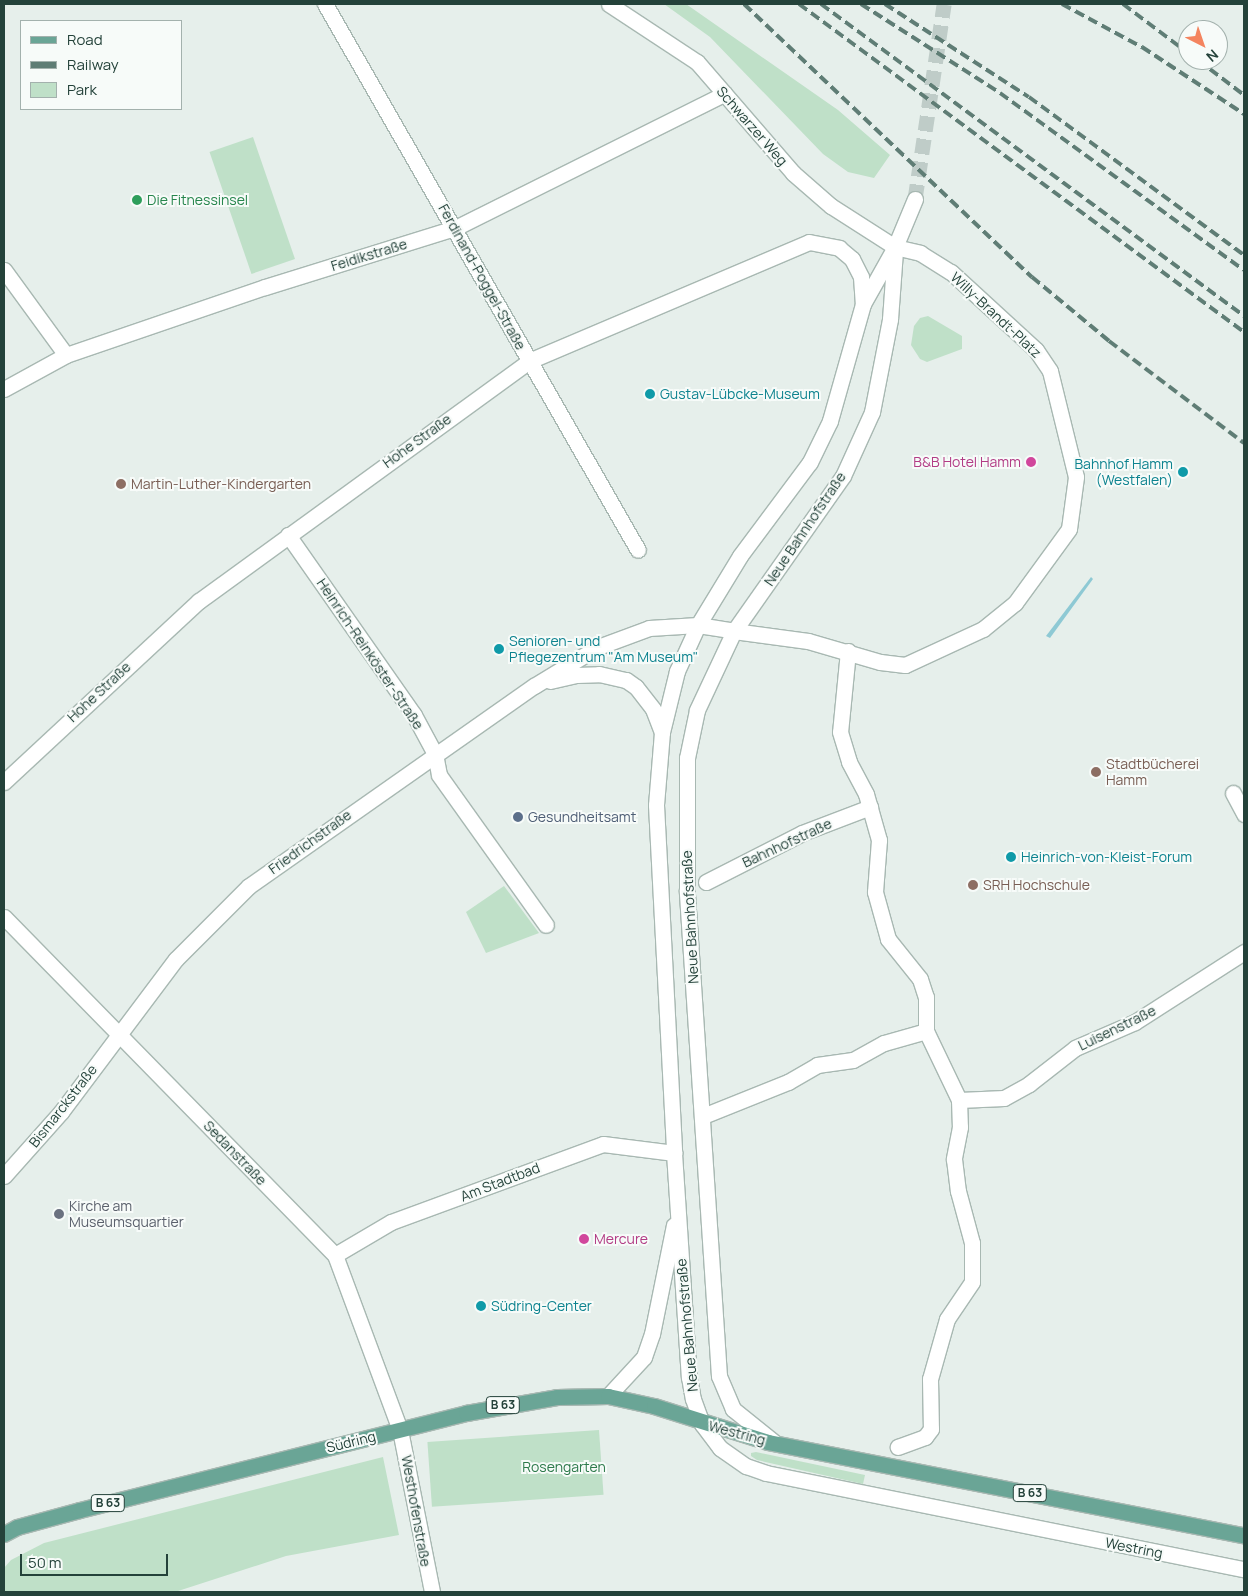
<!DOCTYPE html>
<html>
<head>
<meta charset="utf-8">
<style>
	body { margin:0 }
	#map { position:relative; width:1248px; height:1596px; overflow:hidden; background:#e6efeb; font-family:Manrope,sans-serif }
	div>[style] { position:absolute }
	.green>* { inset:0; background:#bfe0c8; transform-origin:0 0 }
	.water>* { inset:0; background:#8ec9d4 }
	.secondary-tunnel>* { height:15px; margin-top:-7.5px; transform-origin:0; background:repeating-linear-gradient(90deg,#bfccc8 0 15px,transparent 0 23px) }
	.roads { filter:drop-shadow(1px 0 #a8b8b2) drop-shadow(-1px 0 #a8b8b2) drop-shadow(0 1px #a8b8b2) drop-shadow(0 -1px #a8b8b2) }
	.street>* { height:15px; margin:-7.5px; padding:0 7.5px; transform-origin:7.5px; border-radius:7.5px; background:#fff }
	.secondary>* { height:15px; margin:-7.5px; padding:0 7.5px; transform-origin:7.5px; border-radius:7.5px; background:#fff }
	.primary>* { height:15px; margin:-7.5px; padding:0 7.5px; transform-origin:7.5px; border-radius:7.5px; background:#6aa596 }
	.rail>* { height:4px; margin-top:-2px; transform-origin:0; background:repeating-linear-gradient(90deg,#5f7d75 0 10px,transparent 0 15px) }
	.dots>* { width:14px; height:14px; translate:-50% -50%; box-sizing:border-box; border:2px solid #f7fbf9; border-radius:50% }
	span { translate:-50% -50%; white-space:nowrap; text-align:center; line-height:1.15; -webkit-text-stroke:4px #f7fbf9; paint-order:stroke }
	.shield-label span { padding:1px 4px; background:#f7fbf9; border:1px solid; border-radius:4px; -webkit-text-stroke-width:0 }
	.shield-label { font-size:12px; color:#24423a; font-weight:700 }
	.street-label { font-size:14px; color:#24423a }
	.leisure-label { font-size:14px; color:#27864d }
	.left { translate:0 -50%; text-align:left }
	.culture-label { font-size:14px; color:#0d838f }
	.right { translate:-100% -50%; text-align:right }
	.hotel-label { font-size:14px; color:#b23c85 }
	.education-label { font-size:14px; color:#785e54 }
	.service-label { font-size:14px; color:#4e5e75 }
	.worship-label { font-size:14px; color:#5b616d }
	.park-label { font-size:14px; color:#2d7a4b }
	.frame { position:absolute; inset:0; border:5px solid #24423a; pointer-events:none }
	.legend { position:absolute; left:20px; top:20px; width:162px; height:90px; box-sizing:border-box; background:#f7fbf9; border:1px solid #a3b1ad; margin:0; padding:6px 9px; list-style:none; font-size:15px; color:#24423a }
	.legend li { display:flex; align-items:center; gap:10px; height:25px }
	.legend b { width:25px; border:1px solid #a3b1ad }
	.north { position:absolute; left:1178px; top:20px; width:50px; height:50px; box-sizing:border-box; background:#f7fbf9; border:1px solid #a3b1ad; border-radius:50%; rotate:139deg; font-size:14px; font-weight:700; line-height:20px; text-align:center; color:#24423a }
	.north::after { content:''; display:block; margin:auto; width:18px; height:22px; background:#f4845f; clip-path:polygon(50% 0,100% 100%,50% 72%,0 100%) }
	.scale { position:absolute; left:20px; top:1554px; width:148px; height:22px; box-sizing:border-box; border:2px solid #24423a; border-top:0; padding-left:6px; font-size:15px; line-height:18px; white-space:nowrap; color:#24423a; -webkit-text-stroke:4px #f7fbf9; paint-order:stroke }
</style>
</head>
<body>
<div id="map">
	<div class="green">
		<div style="clip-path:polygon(664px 4px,686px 4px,838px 110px,890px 155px,874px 178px,848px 172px,823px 154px,710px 37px)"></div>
		<div style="left:253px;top:137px;width:129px;height:46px;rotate:71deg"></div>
		<div style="clip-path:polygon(928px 316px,962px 336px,962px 349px,927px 362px,920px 359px,911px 345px,914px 326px,920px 318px)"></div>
		<div style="clip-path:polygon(504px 886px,539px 933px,486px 953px,466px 912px)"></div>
		<div style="left:599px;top:1430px;width:65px;height:172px;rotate:86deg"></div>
		<div style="clip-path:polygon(756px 1452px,865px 1475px,863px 1484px,757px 1460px,751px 1456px,751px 1453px)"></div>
		<div style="clip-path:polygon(383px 1457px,399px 1535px,286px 1556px,175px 1592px,4px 1592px,4px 1568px,11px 1560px,44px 1543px)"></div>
	</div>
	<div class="water">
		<div style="clip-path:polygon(1091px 577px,1093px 579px,1050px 638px,1046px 636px)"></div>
	</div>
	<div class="secondary-tunnel">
		<div style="left:915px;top:199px;width:197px;rotate:-81.5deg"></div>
	</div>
	<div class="roads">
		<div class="street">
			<div style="left:325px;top:4px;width:629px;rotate:60.18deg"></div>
			<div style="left:609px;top:4px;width:105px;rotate:33.4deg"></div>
			<div style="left:697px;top:62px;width:147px;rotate:49.1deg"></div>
			<div style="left:793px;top:173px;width:50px;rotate:41deg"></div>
			<div style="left:831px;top:206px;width:76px;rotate:32.6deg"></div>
			<div style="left:895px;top:247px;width:26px;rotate:13deg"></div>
			<div style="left:920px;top:253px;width:36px;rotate:32deg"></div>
			<div style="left:951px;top:272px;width:115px;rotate:42.5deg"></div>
			<div style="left:1036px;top:350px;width:25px;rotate:56deg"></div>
			<div style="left:1050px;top:371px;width:109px;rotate:76.2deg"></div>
			<div style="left:1076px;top:477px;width:52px;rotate:97.7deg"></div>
			<div style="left:1069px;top:529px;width:92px;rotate:126.1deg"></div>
			<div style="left:1015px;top:603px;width:41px;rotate:140.9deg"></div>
			<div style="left:983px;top:629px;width:86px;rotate:155.2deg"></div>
			<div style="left:905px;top:665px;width:25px;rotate:-173deg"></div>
			<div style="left:880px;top:662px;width:75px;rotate:-163.7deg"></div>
			<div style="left:808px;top:641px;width:75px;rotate:-172.3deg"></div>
			<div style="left:4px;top:270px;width:105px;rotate:53.9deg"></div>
			<div style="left:4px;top:389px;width:71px;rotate:-28.7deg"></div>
			<div style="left:66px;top:355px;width:210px;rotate:-18.9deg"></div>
			<div style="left:265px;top:287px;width:199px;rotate:-17.3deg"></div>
			<div style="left:455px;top:228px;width:301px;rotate:-26.5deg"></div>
			<div style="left:288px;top:535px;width:220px;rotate:55deg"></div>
			<div style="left:414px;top:715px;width:44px;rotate:61.7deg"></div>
			<div style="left:435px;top:754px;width:21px;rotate:79deg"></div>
			<div style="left:439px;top:775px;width:184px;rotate:54.5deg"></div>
			<div style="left:848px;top:651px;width:81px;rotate:95.6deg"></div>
			<div style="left:840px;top:732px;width:31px;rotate:73deg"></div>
			<div style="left:849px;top:762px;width:36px;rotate:62deg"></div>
			<div style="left:866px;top:794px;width:48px;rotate:74.2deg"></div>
			<div style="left:879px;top:840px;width:52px;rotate:94.4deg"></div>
			<div style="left:875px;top:892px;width:49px;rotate:74.5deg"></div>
			<div style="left:888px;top:939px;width:51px;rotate:51.3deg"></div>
			<div style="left:920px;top:979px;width:19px;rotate:72deg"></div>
			<div style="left:926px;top:997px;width:34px;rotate:90deg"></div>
			<div style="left:926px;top:1031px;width:76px;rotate:64.4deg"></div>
			<div style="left:959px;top:1100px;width:27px;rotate:88deg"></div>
			<div style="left:960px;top:1127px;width:33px;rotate:101deg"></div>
			<div style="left:954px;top:1159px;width:32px;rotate:83deg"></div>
			<div style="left:958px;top:1191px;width:54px;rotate:74.9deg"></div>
			<div style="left:972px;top:1243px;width:39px;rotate:90deg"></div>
			<div style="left:972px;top:1282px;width:45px;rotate:124deg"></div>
			<div style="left:947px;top:1319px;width:62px;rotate:105.8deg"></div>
			<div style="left:930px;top:1379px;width:50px;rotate:88.9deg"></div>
			<div style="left:931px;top:1429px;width:10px;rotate:127deg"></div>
			<div style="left:925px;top:1437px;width:29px;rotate:160deg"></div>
			<div style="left:4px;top:782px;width:266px;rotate:-42.9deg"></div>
			<div style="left:199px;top:601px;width:408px;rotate:-36deg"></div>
			<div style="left:529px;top:361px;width:304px;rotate:-23deg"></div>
			<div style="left:809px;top:242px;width:31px;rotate:11deg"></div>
			<div style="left:839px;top:248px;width:17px;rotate:40deg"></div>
			<div style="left:852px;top:259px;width:20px;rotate:63deg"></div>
			<div style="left:861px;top:277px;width:27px;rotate:86deg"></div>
			<div style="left:1233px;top:793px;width:24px;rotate:62deg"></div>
			<div style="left:706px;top:882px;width:108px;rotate:-27deg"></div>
			<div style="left:802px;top:833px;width:73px;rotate:-20.9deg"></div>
			<div style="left:4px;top:917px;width:473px;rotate:45.6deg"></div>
			<div style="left:335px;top:1255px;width:187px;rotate:69.6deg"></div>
			<div style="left:400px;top:1430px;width:165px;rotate:78.8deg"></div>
			<div style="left:959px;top:1100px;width:45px;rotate:-2.5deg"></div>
			<div style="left:1004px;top:1098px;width:29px;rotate:-29deg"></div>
			<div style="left:1029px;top:1084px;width:58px;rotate:-38deg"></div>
			<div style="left:1075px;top:1048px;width:65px;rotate:-23.4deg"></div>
			<div style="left:1135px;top:1022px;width:130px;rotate:-32.7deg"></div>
			<div style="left:703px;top:1116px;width:92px;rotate:-21.8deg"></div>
			<div style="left:788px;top:1082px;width:34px;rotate:-30deg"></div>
			<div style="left:817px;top:1065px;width:36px;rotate:-8deg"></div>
			<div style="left:853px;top:1060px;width:35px;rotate:-29deg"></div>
			<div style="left:884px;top:1043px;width:44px;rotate:-15.9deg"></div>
			<div style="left:335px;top:1255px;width:65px;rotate:-30.5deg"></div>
			<div style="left:391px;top:1222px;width:226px;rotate:-20.2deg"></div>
			<div style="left:603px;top:1144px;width:72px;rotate:7.2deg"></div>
		</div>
		<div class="secondary">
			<div style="left:915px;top:199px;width:52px;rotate:112.6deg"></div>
			<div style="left:895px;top:247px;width:65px;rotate:119.3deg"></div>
			<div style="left:863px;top:304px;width:122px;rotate:105.8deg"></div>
			<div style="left:830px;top:421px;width:46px;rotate:116deg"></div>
			<div style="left:810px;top:462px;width:117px;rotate:126.7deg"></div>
			<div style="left:740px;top:556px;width:81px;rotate:121.3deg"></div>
			<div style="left:698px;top:625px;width:51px;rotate:114.5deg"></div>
			<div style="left:677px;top:671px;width:63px;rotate:103.8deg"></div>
			<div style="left:662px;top:732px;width:73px;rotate:94.7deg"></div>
			<div style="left:656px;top:805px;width:348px;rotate:87deg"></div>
			<div style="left:674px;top:1153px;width:225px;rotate:86.2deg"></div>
			<div style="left:689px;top:1377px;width:22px;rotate:80deg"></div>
			<div style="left:693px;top:1399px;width:27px;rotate:70deg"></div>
			<div style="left:702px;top:1424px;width:30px;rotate:53deg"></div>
			<div style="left:720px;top:1448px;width:32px;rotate:35deg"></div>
			<div style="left:746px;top:1466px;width:21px;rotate:19deg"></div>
			<div style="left:766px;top:1473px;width:488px;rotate:11.4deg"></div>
			<div style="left:550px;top:681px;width:27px;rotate:-13deg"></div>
			<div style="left:576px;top:675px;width:23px;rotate:-2deg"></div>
			<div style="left:599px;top:674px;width:28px;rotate:13deg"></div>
			<div style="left:626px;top:680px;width:12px;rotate:35deg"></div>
			<div style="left:636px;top:687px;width:28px;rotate:52deg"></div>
			<div style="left:653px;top:709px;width:25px;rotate:69deg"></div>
			<div style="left:4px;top:1176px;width:86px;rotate:-48.3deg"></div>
			<div style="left:61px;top:1112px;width:191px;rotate:-53.1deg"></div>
			<div style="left:176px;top:959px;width:103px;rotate:-45deg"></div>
			<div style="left:249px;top:886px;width:348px;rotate:-35.1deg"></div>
			<div style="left:534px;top:686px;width:75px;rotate:-31.4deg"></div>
			<div style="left:598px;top:647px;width:54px;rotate:-20.4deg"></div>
			<div style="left:649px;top:628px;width:49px;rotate:-3.5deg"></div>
			<div style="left:698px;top:625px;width:36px;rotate:9deg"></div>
			<div style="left:608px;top:1396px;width:53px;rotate:-47.3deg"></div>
			<div style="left:644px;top:1357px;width:24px;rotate:-71deg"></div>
			<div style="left:652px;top:1334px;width:111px;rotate:-78.6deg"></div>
			<div style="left:774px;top:1442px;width:53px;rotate:-141.2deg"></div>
			<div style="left:733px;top:1409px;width:36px;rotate:-113deg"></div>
			<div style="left:719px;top:1376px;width:487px;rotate:-93.8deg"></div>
			<div style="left:687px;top:890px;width:132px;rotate:-90deg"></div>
			<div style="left:687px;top:758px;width:49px;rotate:-78.2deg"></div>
			<div style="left:697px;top:710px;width:87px;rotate:-64.9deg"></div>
			<div style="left:734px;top:631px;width:189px;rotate:-54.9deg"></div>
			<div style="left:843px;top:476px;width:70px;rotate:-65.6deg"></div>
			<div style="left:872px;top:412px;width:95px;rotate:-79deg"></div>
			<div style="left:890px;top:319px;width:68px;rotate:-85.8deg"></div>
		</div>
		<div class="primary">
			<div style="left:4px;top:1534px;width:15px;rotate:-28deg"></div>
			<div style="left:17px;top:1527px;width:65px;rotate:-15.1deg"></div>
			<div style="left:80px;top:1510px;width:398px;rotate:-14.1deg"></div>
			<div style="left:466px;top:1413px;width:92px;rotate:-10deg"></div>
			<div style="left:557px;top:1397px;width:51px;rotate:-1.1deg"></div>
			<div style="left:608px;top:1396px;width:47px;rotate:12.3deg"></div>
			<div style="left:654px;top:1406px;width:120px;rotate:17.5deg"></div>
			<div style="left:768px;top:1442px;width:485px;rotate:11.1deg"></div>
		</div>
	</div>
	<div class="rail">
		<div style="left:744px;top:4px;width:397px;rotate:43.5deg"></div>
		<div style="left:1032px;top:277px;width:100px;rotate:39.7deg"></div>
		<div style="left:1109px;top:341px;width:169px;rotate:37.1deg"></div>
		<div style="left:799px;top:4px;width:553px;rotate:36.39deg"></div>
		<div style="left:821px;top:4px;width:526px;rotate:36.41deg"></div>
		<div style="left:861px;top:4px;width:165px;rotate:32.6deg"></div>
		<div style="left:1000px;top:93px;width:301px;rotate:36deg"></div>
		<div style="left:885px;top:4px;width:171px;rotate:32.9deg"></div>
		<div style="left:1029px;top:97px;width:267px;rotate:36.3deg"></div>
		<div style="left:1062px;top:4px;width:91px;rotate:28.3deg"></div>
		<div style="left:1142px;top:47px;width:122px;rotate:33.3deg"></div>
		<div style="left:1123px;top:4px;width:81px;rotate:37deg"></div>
		<div style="left:1198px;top:60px;width:58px;rotate:37.3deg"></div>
	</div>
	<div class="dots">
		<div style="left:137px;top:200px;background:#2e9e5b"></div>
		<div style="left:650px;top:394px;background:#0f9aa8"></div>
		<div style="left:1031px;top:462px;background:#d1479c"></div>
		<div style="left:1183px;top:472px;background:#0f9aa8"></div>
		<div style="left:121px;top:484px;background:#8d6e63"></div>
		<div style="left:499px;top:649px;background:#0f9aa8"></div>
		<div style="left:1096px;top:772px;background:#8d6e63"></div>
		<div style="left:518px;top:817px;background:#5c6f8a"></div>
		<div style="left:1011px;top:857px;background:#0f9aa8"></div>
		<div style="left:973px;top:885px;background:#8d6e63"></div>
		<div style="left:59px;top:1214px;background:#6b7280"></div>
		<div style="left:584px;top:1239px;background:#d1479c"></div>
		<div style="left:481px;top:1306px;background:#0f9aa8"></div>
	</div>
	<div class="shield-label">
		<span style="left:503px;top:1405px">B 63</span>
		<span style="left:1030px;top:1493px">B 63</span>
		<span style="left:108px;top:1503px">B 63</span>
	</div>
	<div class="street-label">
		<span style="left:752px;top:126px;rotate:49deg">Schwarzer Weg</span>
		<span style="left:369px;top:255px;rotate:-17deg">Feidikstraße</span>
		<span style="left:482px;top:277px;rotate:61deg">Ferdinand-Poggel-Straße</span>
		<span style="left:996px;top:315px;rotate:43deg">Willy-Brandt-Platz</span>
		<span style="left:417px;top:441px;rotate:-36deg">Hohe Straße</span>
		<span style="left:805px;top:529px;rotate:-56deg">Neue Bahnhofstraße</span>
		<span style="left:370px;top:654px;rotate:56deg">Heinrich-Reinköster-Straße</span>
		<span style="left:99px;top:692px;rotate:-43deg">Hohe Straße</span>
		<span style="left:310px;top:842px;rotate:-36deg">Friedrichstraße</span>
		<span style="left:787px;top:843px;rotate:-25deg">Bahnhofstraße</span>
		<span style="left:690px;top:917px;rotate:-93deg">Neue Bahnhofstraße</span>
		<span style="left:1117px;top:1028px;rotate:-26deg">Luisenstraße</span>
		<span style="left:63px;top:1106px;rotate:-52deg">Bismarckstraße</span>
		<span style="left:235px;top:1153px;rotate:46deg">Sedanstraße</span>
		<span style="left:500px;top:1182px;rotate:-21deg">Am Stadtbad</span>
		<span style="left:687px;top:1325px;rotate:-95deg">Neue Bahnhofstraße</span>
		<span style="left:737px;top:1433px;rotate:15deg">Westring</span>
		<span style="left:351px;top:1442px;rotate:-14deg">Südring</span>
		<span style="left:416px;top:1511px;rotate:80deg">Westhofenstraße</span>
		<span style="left:1134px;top:1548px;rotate:11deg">Westring</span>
	</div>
	<div class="leisure-label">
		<span class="left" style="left:147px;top:200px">Die Fitnessinsel</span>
	</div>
	<div class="culture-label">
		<span class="left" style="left:660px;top:394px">Gustav-Lübcke-Museum</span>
		<span class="right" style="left:1173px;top:472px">Bahnhof Hamm<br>(Westfalen)</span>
		<span class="left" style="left:509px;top:649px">Senioren- und<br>Pflegezentrum "Am Museum"</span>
		<span class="left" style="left:1021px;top:857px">Heinrich-von-Kleist-Forum</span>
		<span class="left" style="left:491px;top:1306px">Südring-Center</span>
	</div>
	<div class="hotel-label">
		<span class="right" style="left:1021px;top:462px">B&amp;B Hotel Hamm</span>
		<span class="left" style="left:594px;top:1239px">Mercure</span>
	</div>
	<div class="education-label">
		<span class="left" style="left:131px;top:484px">Martin-Luther-Kindergarten</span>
		<span class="left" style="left:1106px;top:772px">Stadtbücherei<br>Hamm</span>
		<span class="left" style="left:983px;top:885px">SRH Hochschule</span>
	</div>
	<div class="service-label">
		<span class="left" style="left:528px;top:817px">Gesundheitsamt</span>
	</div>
	<div class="worship-label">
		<span class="left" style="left:69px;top:1214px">Kirche am<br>Museumsquartier</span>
	</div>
	<div class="park-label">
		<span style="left:564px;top:1467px">Rosengarten</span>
	</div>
	<div class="frame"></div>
	<ul class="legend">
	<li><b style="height:6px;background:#6aa596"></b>Road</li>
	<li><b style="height:6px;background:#5f7d75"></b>Railway</li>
	<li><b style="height:14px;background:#bfe0c8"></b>Park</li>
	</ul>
	<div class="north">N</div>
	<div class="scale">50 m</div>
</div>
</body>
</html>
